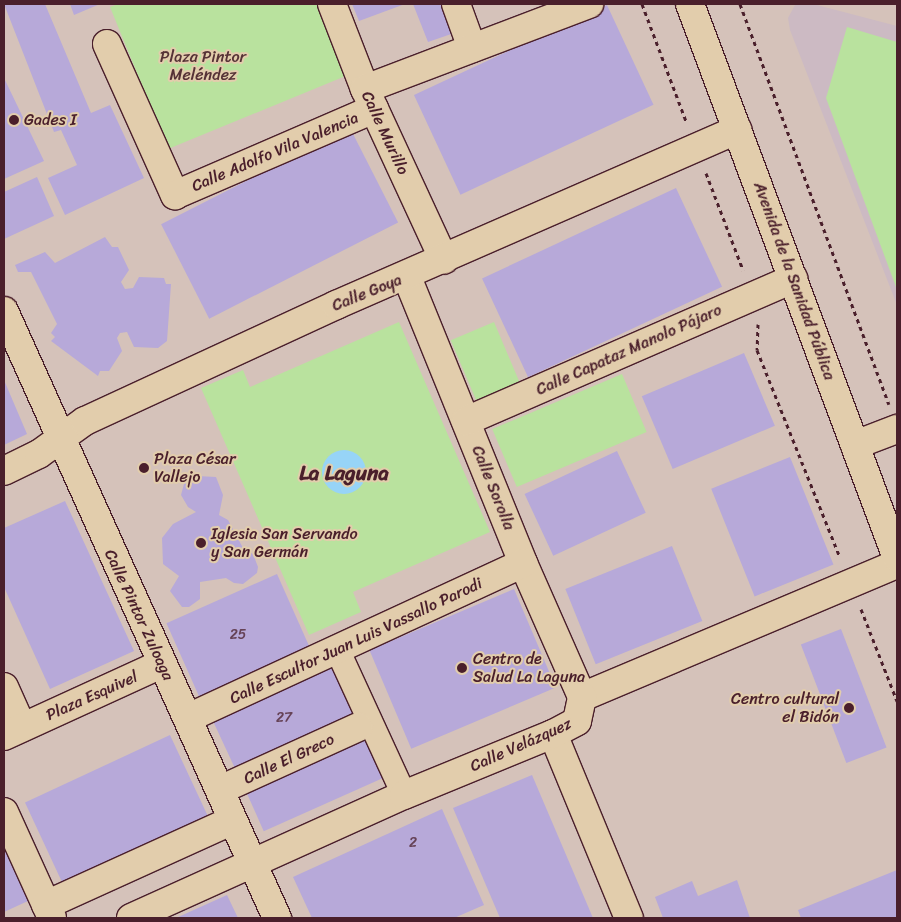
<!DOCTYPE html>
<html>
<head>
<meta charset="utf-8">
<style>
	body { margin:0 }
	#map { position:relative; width:901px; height:922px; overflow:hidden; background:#d5c2ba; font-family:Sriracha,sans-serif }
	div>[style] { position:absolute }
	.built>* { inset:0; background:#ccbac3 }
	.green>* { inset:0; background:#b9e29e; transform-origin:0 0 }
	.water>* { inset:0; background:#97d4f7 }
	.round { border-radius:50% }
	.building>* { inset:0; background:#b7a9d9; transform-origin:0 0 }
	.path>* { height:3px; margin-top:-1.5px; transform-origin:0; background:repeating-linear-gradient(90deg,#4a1f2b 0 4px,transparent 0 8px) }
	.roads { filter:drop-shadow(1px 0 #4a1f2b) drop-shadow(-1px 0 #4a1f2b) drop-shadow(0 1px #4a1f2b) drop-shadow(0 -1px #4a1f2b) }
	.pedestrian>* { height:24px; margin:-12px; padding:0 12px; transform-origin:12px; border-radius:12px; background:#e2cdac }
	.minor>* { height:28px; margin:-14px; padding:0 14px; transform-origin:14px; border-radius:14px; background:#e2cdac }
	.tertiary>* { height:28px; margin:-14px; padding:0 14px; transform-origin:14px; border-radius:14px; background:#e2cdac }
	.secondary>* { height:28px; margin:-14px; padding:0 14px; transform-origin:14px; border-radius:14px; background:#e2cdac }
	.dots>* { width:14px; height:14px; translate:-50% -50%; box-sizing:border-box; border:2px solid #e2cdac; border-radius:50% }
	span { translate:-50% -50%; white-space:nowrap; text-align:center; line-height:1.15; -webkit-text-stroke:4px #e2cdac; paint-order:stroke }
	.number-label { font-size:14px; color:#654256 }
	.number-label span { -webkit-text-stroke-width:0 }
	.park-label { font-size:16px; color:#553236 }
	.poi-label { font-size:16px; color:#4a1f2b }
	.left { translate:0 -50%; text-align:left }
	.right { translate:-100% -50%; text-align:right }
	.street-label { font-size:16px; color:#4a1f2b }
	.district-label { font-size:21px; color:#4a1f2b; font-weight:700 }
	.frame { position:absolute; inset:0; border:5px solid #4a1f2b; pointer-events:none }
</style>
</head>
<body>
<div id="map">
	<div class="built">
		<div style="clip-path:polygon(813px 4px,897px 26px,897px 305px,790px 30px,788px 18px,795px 5px)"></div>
	</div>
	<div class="green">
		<div style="clip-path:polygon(118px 4px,319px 4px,348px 75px,168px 149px,110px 7px)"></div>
		<div style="clip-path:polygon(847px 27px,897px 42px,896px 287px,826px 98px)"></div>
		<div style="clip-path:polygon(399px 322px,490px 532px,353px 592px,361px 612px,309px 635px,201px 388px,243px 370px,250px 387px)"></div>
		<div style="left:494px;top:322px;width:67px;height:47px;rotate:67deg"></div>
		<div style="left:622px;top:374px;width:63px;height:141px;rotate:67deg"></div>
	</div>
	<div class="water">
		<div class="round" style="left:322px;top:450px;width:44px;height:44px"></div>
	</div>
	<div class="building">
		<div style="clip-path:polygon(4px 4px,45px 4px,91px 113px,110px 105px,144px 178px,65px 215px,48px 178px,77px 165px,61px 130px,54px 132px)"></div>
		<div style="clip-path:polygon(70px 4px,100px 4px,74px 15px)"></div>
		<div style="clip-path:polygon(352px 4px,405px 4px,359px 21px)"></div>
		<div style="clip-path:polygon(413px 4px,450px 4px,460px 31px,428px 42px)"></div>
		<div style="left:607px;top:5px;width:110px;height:213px;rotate:65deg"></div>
		<div style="clip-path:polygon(4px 78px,44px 161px,4px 179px)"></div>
		<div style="left:350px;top:128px;width:106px;height:212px;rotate:63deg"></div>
		<div style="clip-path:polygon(37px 177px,54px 216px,4px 239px,4px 192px)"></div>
		<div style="left:676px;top:188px;width:109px;height:214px;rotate:65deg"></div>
		<div style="clip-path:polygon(105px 237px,112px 247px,118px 247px,129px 270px,121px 282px,125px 289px,133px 288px,139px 277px,164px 278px,166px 284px,171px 284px,167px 341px,158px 348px,134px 347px,127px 332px,120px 333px,117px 338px,122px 351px,109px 371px,100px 371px,98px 376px,51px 341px,55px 337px,51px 333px,57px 324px,31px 272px,18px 272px,15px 265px,45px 252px,55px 263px)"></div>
		<div style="left:744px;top:353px;width:79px;height:111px;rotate:67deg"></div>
		<div style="clip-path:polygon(4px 380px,27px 434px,4px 445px)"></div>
		<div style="left:617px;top:451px;width:68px;height:102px;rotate:65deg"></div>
		<div style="left:790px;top:457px;width:116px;height:85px;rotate:68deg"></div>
		<div style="clip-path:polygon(197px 476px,216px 477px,223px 495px,219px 515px,228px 520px,243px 548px,253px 554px,258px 567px,257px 573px,243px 584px,234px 583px,226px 578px,200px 582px,200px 599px,189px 607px,182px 607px,170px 591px,179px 576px,163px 564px,162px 538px,173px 524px,196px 512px,188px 507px,181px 495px,184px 484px)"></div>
		<div style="clip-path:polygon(65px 501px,134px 651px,50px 689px,4px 587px,4px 528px)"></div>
		<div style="left:672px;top:546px;width:81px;height:115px;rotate:68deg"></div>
		<div style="left:277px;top:574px;width:80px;height:121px;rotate:66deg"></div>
		<div style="left:514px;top:589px;width:107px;height:157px;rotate:67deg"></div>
		<div style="left:841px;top:629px;width:127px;height:43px;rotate:69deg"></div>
		<div style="left:332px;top:664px;width:60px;height:132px;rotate:65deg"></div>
		<div style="left:170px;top:735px;width:101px;height:160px;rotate:65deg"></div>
		<div style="left:365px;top:739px;width:43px;height:130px;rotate:66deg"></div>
		<div style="clip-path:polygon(532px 775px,593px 918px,500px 918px,453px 808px)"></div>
		<div style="clip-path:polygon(442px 809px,484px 905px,454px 918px,312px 918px,293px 877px)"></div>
		<div style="clip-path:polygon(4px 849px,28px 901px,4px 912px)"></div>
		<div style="clip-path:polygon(897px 870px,897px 918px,801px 918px,798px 910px)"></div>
		<div style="clip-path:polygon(737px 880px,750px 918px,663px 918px,655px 897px,692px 881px,698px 896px)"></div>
		<div style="clip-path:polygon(227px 895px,238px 918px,176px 918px)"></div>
	</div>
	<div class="path">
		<div style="left:642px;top:4px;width:125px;rotate:69.4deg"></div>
		<div style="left:740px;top:4px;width:427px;rotate:69.6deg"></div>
		<div style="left:706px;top:173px;width:104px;rotate:69.1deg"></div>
		<div style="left:758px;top:324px;width:26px;rotate:92deg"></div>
		<div style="left:757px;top:350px;width:223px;rotate:68.2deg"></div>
		<div style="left:861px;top:609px;width:99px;rotate:68.6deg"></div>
	</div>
	<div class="roads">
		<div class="pedestrian">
			<div style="left:337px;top:649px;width:161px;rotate:65.3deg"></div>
		</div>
		<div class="minor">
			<div style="left:332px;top:4px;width:91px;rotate:68.8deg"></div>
			<div style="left:365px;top:89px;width:188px;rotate:65.2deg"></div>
			<div style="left:456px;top:4px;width:47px;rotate:70deg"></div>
			<div style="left:107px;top:44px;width:166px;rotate:65.8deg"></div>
			<div style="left:175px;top:195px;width:217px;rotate:-23.4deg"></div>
			<div style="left:365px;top:89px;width:240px;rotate:-20.8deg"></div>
			<div style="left:407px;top:277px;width:309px;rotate:67.9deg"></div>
			<div style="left:523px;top:563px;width:146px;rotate:66.2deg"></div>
			<div style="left:466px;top:421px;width:357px;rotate:-23.5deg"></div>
			<div style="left:855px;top:445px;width:45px;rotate:-20.9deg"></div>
			<div style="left:4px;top:471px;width:39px;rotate:-26deg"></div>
			<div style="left:39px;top:454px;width:57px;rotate:-35.7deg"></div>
			<div style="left:85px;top:421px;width:277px;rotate:-24.8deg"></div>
			<div style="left:336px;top:305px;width:438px;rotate:-23.6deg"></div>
			<div style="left:4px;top:687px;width:44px;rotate:65.8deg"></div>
			<div style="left:582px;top:697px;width:342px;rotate:-22.9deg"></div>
			<div style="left:188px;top:718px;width:369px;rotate:-24.8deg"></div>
			<div style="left:553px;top:734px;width:199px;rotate:67.6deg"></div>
			<div style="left:4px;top:736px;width:173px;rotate:-24.6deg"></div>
			<div style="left:220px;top:790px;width:152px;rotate:-24.5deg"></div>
			<div style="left:4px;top:812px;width:116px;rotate:65.6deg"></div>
			<div style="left:46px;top:905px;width:205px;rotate:-24.4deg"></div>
			<div style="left:131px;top:918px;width:299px;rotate:-24.3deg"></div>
			<div style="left:404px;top:795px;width:161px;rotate:-22.3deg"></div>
			<div style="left:553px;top:734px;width:27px;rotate:-28deg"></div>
			<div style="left:577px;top:721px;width:25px;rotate:-78deg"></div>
		</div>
		<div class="tertiary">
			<div style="left:4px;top:311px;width:666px;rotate:65.78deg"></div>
		</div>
		<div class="secondary">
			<div style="left:690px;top:4px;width:591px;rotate:69.51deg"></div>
		</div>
	</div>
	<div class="dots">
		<div style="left:14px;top:120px;background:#4a1f2b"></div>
		<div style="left:144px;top:468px;background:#4a1f2b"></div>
		<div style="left:201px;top:543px;background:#4a1f2b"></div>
		<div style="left:462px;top:668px;background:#4a1f2b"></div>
		<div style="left:849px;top:708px;background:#4a1f2b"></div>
	</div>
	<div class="number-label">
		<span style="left:238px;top:635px">25</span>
		<span style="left:284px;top:718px">27</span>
		<span style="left:413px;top:843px">2</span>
	</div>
	<div class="park-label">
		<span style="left:203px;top:66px">Plaza Pintor<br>Meléndez</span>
	</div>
	<div class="poi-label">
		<span class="left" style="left:24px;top:120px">Gades I</span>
		<span class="left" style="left:154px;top:468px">Plaza César<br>Vallejo</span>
		<span class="left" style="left:211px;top:543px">Iglesia San Servando<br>y San Germán</span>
		<span class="left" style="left:473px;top:668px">Centro de<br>Salud La Laguna</span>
		<span class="right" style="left:839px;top:708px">Centro cultural<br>el Bidón</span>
	</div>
	<div class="street-label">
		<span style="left:385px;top:133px;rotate:65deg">Calle Murillo</span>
		<span style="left:275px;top:152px;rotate:-23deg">Calle Adolfo Vila Valencia</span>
		<span style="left:794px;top:281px;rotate:70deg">Avenida de la Sanidad Pública</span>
		<span style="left:367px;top:293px;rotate:-22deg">Calle Goya</span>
		<span style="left:629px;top:350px;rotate:-24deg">Calle Capataz Manolo Pájaro</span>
		<span style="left:493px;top:488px;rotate:68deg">Calle Sorolla</span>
		<span style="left:139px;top:615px;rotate:65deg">Calle Pintor Zuloaga</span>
		<span style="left:356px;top:641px;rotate:-25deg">Calle Escultor Juan Luis Vassallo Parodi</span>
		<span style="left:92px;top:696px;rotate:-24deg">Plaza Esquivel</span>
		<span style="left:521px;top:745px;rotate:-24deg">Calle Velázquez</span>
		<span style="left:289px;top:759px;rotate:-25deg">Calle El Greco</span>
	</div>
	<div class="district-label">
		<span style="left:344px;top:473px">La Laguna</span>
	</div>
	<div class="frame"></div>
</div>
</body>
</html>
